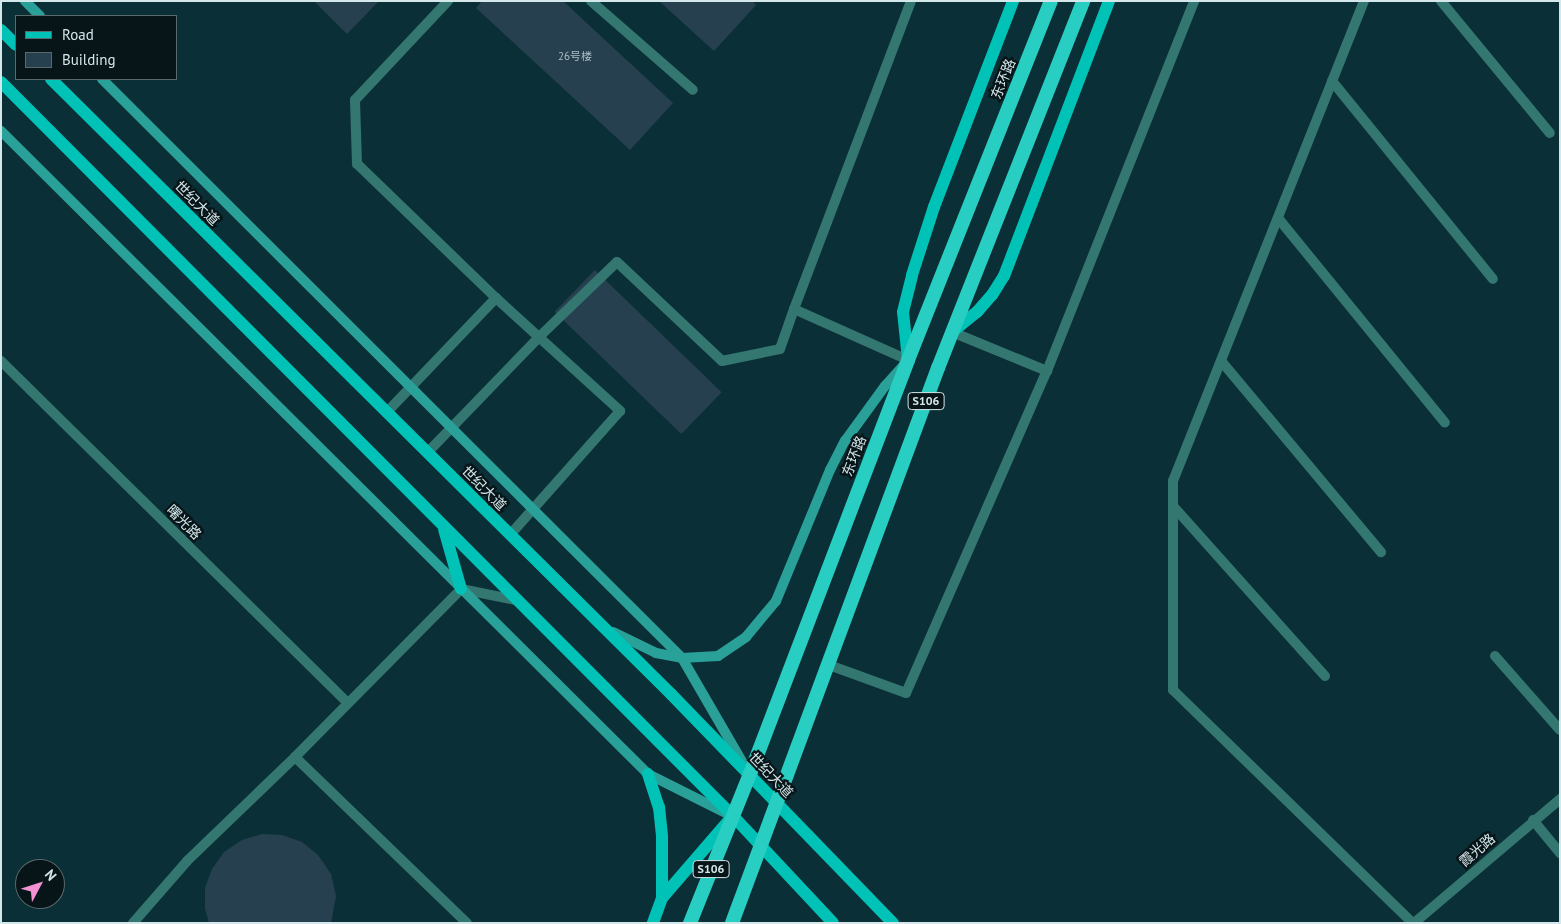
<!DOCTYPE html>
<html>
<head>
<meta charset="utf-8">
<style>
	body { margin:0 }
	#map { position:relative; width:1561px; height:924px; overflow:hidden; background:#0b2f36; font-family:"PT Sans","Noto Sans SC",sans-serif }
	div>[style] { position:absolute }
	.building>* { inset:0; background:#274050; transform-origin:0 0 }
	.service>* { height:10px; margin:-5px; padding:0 5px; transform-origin:5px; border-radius:5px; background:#347670 }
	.minor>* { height:10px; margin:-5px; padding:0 5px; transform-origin:5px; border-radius:5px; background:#347670 }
	.secondary>* { height:10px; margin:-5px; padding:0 5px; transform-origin:5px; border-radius:5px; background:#29a198 }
	.primary>* { height:12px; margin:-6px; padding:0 6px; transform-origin:6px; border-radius:6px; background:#01c2b6 }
	.trunk>* { height:14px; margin:-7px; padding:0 7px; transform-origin:7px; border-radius:7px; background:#28cec2 }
	span { translate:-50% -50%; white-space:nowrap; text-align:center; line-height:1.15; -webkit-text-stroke:4.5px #071518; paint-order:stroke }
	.number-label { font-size:11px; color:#a9bdc4 }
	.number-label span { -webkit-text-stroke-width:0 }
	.shield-label span { padding:1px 4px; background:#071518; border:1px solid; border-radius:4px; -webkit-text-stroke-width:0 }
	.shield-label { font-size:12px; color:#d4e7eb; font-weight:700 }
	.street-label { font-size:14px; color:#d4e7eb }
	.frame { position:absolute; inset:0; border:2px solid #d4e7eb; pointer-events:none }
	.legend { position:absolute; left:15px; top:15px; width:162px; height:65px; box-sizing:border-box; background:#071518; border:1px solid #59696c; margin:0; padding:6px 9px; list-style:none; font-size:15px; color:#d4e7eb }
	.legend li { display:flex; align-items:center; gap:10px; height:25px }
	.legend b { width:25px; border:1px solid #59696c }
	.north { position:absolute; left:15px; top:859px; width:50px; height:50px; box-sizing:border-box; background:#071518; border:1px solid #59696c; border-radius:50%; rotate:50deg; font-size:14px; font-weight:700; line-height:20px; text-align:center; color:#d4e7eb }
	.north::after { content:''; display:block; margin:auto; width:18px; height:22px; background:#f491d3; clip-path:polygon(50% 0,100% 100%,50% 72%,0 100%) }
</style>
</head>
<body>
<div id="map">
	<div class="building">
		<div style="clip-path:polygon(314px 1px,379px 1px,347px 34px)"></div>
		<div style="clip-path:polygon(482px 1px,563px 1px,673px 103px,630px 150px,476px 8px)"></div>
		<div style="clip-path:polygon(659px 1px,752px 1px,756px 5px,714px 51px)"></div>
		<div style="left:595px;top:270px;width:176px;height:58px;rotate:44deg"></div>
		<div style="clip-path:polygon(262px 834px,282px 835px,302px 842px,318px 855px,331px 874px,336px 896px,331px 923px,209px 923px,205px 909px,205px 888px,212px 869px,224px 852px,242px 840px)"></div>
	</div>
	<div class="service">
		<div style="left:591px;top:1px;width:135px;rotate:41.1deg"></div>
		<div style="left:1441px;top:1px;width:171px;rotate:50.5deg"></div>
		<div style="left:1332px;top:81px;width:255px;rotate:50.9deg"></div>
		<div style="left:1278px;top:218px;width:264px;rotate:50.8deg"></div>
		<div style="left:496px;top:298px;width:168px;rotate:42.3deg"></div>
		<div style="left:620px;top:411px;width:166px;rotate:131.6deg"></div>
		<div style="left:952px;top:332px;width:103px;rotate:22.3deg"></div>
		<div style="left:908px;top:360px;width:125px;rotate:-155.9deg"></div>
		<div style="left:794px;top:309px;width:329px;rotate:-69.2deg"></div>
		<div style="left:1222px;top:362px;width:248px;rotate:50.1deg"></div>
		<div style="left:387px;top:412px;width:158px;rotate:-46.3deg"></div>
		<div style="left:496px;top:298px;width:193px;rotate:-136deg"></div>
		<div style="left:357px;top:164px;width:64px;rotate:-91.8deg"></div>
		<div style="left:355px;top:100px;width:136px;rotate:-46.8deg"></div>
		<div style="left:428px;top:452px;width:160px;rotate:-46deg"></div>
		<div style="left:539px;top:337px;width:108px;rotate:-43.9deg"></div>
		<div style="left:617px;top:262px;width:144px;rotate:43.3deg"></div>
		<div style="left:722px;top:361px;width:59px;rotate:-11.7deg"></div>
		<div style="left:780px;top:349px;width:42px;rotate:-70.7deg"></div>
		<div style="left:1173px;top:506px;width:228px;rotate:48.2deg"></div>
		<div style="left:1495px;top:656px;width:98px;rotate:48.7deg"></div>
		<div style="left:295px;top:757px;width:239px;rotate:44deg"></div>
		<div style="left:1533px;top:820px;width:43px;rotate:50.7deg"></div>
	</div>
	<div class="minor">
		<div style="left:1364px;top:1px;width:517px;rotate:111.7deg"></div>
		<div style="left:1173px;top:481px;width:209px;rotate:90deg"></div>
		<div style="left:1173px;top:690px;width:334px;rotate:44.2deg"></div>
		<div style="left:1px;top:361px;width:486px;rotate:44.6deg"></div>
		<div style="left:829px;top:665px;width:82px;rotate:20deg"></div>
		<div style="left:906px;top:693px;width:352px;rotate:-66.4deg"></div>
		<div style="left:1047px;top:371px;width:398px;rotate:-68.3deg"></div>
		<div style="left:133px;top:923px;width:82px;rotate:-48.9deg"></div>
		<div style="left:187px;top:861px;width:150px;rotate:-43.9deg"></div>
		<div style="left:295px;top:757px;width:236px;rotate:-45.3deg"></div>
		<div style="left:461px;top:589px;width:56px;rotate:11.3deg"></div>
		<div style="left:1414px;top:923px;width:192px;rotate:-40.3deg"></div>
	</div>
	<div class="secondary">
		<div style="left:25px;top:1px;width:21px;rotate:45deg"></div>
		<div style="left:102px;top:79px;width:820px;rotate:44.95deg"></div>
		<div style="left:682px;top:658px;width:124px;rotate:59.9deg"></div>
		<div style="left:1px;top:131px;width:912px;rotate:44.82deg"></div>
		<div style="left:648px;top:774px;width:87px;rotate:26.6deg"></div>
		<div style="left:613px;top:632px;width:48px;rotate:26deg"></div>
		<div style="left:656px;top:653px;width:26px;rotate:11deg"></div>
		<div style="left:682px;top:658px;width:36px;rotate:-3deg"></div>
		<div style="left:718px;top:656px;width:34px;rotate:-34deg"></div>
		<div style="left:746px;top:637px;width:47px;rotate:-50.2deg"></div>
		<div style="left:776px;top:601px;width:142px;rotate:-67.6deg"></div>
		<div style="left:830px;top:470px;width:33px;rotate:-63deg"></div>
		<div style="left:845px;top:441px;width:68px;rotate:-54deg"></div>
		<div style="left:885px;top:386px;width:28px;rotate:-48deg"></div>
	</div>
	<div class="primary">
		<div style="left:1px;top:30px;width:21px;rotate:45deg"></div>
		<div style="left:51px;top:79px;width:873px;rotate:44.77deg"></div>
		<div style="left:671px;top:694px;width:319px;rotate:45.9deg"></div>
		<div style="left:1px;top:82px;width:1037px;rotate:45.08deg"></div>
		<div style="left:733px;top:816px;width:146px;rotate:46.9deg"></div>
		<div style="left:952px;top:332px;width:32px;rotate:-39deg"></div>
		<div style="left:977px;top:312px;width:23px;rotate:-49deg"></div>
		<div style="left:992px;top:295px;width:22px;rotate:-58deg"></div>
		<div style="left:1004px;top:276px;width:294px;rotate:-69.1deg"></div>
		<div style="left:908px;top:360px;width:48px;rotate:-95.9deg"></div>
		<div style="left:903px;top:312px;width:38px;rotate:-76deg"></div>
		<div style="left:912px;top:275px;width:71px;rotate:-72.1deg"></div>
		<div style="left:934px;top:207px;width:221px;rotate:-69deg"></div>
		<div style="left:444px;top:529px;width:62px;rotate:74.2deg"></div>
		<div style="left:648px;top:774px;width:35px;rotate:72deg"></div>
		<div style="left:659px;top:807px;width:30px;rotate:84deg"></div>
		<div style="left:662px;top:837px;width:61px;rotate:90deg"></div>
		<div style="left:662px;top:898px;width:27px;rotate:110deg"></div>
		<div style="left:662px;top:898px;width:106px;rotate:-49.2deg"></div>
	</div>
	<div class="trunk">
		<div style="left:690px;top:923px;width:161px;rotate:-68.1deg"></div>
		<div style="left:750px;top:774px;width:443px;rotate:-69.1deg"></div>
		<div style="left:908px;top:360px;width:386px;rotate:-68.3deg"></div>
		<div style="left:732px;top:923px;width:592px;rotate:-69.64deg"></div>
		<div style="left:938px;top:368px;width:395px;rotate:-68.4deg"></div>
	</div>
	<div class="number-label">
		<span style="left:575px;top:56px">26号楼</span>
	</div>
	<div class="shield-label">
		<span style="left:926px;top:401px">S106</span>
		<span style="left:711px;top:869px">S106</span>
	</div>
	<div class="street-label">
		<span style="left:1003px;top:79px;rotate:-68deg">东环路</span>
		<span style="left:197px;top:203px;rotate:45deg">世纪大道</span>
		<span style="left:854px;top:456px;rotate:-69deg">东环路</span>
		<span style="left:484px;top:488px;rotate:45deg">世纪大道</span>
		<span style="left:184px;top:522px;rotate:45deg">曙光路</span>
		<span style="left:771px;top:775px;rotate:46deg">世纪大道</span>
		<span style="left:1477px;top:850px;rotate:-41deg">霞光路</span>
	</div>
	<div class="frame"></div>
	<ul class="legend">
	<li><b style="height:6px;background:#01c2b6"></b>Road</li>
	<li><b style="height:14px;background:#274050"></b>Building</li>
	</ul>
	<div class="north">N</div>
</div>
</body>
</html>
